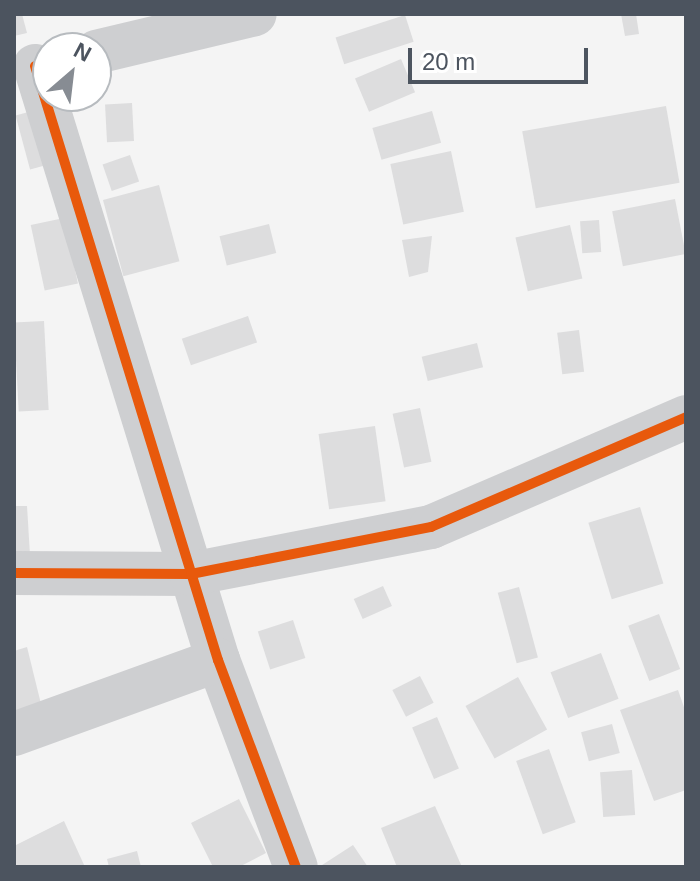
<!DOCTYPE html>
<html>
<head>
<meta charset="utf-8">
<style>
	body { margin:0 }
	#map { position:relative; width:700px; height:881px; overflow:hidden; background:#f4f4f4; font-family:Arial,sans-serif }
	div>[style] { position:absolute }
	.building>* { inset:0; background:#ddddde; transform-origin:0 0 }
	.minor>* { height:44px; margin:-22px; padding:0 22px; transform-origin:22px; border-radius:22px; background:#cecfd1 }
	.cycleway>* { height:10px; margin:-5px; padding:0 5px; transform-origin:5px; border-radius:5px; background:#e8590c }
	span { translate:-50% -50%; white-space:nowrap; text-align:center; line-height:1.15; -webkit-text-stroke:8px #fff; paint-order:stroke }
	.frame { position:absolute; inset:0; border:16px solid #4c545f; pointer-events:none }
	.north { position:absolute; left:32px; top:32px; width:80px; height:80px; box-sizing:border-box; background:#fff; border:2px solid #b7bbbf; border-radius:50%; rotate:28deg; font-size:22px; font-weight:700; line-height:32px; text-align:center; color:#4c545f }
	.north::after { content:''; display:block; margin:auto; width:28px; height:36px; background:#878c93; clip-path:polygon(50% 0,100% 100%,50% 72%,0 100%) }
	.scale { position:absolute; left:408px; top:48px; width:180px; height:36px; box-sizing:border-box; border:4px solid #4c545f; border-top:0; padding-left:10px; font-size:24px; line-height:28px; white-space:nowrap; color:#4c545f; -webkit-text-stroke:6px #fff; paint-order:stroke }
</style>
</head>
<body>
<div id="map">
	<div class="building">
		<div style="clip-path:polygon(14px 14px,22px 14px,27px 33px,14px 36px)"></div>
		<div style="clip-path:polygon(621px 14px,636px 14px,639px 34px,625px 36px)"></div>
		<div style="left:405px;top:15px;width:28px;height:73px;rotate:72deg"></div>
		<div style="left:401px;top:59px;width:36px;height:50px;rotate:67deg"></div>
		<div style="left:132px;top:103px;width:38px;height:27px;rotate:87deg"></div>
		<div style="left:666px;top:106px;width:78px;height:146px;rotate:80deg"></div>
		<div style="left:32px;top:111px;width:56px;height:17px;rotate:75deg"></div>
		<div style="left:432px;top:111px;width:33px;height:62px;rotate:74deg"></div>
		<div style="left:451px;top:151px;width:62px;height:62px;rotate:78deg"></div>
		<div style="left:130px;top:155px;width:28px;height:29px;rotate:71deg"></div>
		<div style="left:159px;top:185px;width:79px;height:58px;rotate:75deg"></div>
		<div style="left:675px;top:199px;width:56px;height:64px;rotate:79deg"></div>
		<div style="left:64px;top:218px;width:67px;height:34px;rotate:78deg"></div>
		<div style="left:599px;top:220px;width:32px;height:19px;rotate:86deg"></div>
		<div style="left:269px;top:224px;width:30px;height:51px;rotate:76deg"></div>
		<div style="left:570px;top:225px;width:55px;height:56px;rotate:77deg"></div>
		<div style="clip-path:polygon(432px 236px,428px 272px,409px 277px,402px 240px)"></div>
		<div style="left:248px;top:316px;width:28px;height:70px;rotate:71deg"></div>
		<div style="left:44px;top:321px;width:89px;height:30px;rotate:87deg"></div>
		<div style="left:579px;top:330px;width:42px;height:22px;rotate:83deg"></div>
		<div style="left:477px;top:343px;width:25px;height:57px;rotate:76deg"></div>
		<div style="left:420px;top:408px;width:55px;height:28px;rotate:78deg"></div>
		<div style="left:375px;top:426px;width:76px;height:57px;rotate:82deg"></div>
		<div style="clip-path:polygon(14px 506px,27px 506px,30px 555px,14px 556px)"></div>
		<div style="left:640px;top:507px;width:80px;height:54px;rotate:73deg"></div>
		<div style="left:383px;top:586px;width:22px;height:32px;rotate:66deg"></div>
		<div style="left:519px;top:587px;width:73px;height:22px;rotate:75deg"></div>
		<div style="left:659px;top:614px;width:59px;height:33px;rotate:69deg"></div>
		<div style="left:293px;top:620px;width:40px;height:37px;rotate:72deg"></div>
		<div style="clip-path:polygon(27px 647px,42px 708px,14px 717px,14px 651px)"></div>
		<div style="left:601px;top:653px;width:49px;height:54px;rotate:69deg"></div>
		<div style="left:420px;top:676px;width:30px;height:31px;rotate:63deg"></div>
		<div style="left:518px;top:677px;width:60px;height:60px;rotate:61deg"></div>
		<div style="clip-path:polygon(678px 690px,686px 713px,686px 790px,654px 801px,620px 710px)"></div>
		<div style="left:437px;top:717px;width:56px;height:27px;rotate:67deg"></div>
		<div style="left:612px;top:724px;width:30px;height:32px;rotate:75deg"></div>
		<div style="left:549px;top:749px;width:78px;height:35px;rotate:70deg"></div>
		<div style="left:632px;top:770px;width:45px;height:32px;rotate:86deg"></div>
		<div style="clip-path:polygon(239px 799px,266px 853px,239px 867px,213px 867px,191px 823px)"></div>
		<div style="clip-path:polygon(435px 806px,462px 867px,397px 867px,381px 828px)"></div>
		<div style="clip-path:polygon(64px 821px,85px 867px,14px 867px,14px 846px)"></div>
		<div style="clip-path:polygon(353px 845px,368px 867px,319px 867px)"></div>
		<div style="clip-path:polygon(137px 851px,141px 867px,109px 867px,107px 859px)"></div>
	</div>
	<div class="minor">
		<div style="left:96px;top:52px;width:163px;rotate:-13.4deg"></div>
		<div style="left:35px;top:66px;width:622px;rotate:72.88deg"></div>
		<div style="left:218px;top:660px;width:221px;rotate:69.4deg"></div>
		<div style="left:14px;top:573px;width:177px;rotate:0.3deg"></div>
		<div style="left:191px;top:574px;width:245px;rotate:-11.1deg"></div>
		<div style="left:431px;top:527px;width:278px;rotate:-23.3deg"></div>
		<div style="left:14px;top:734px;width:217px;rotate:-19.9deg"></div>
	</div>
	<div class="cycleway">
		<div style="left:35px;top:66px;width:622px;rotate:72.88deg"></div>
		<div style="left:218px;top:660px;width:221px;rotate:69.4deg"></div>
		<div style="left:14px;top:573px;width:177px;rotate:0.3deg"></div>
		<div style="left:191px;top:574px;width:245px;rotate:-11.1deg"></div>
		<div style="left:431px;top:527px;width:278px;rotate:-23.3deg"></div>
	</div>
	<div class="frame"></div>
	<div class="north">N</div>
	<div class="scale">20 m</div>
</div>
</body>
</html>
